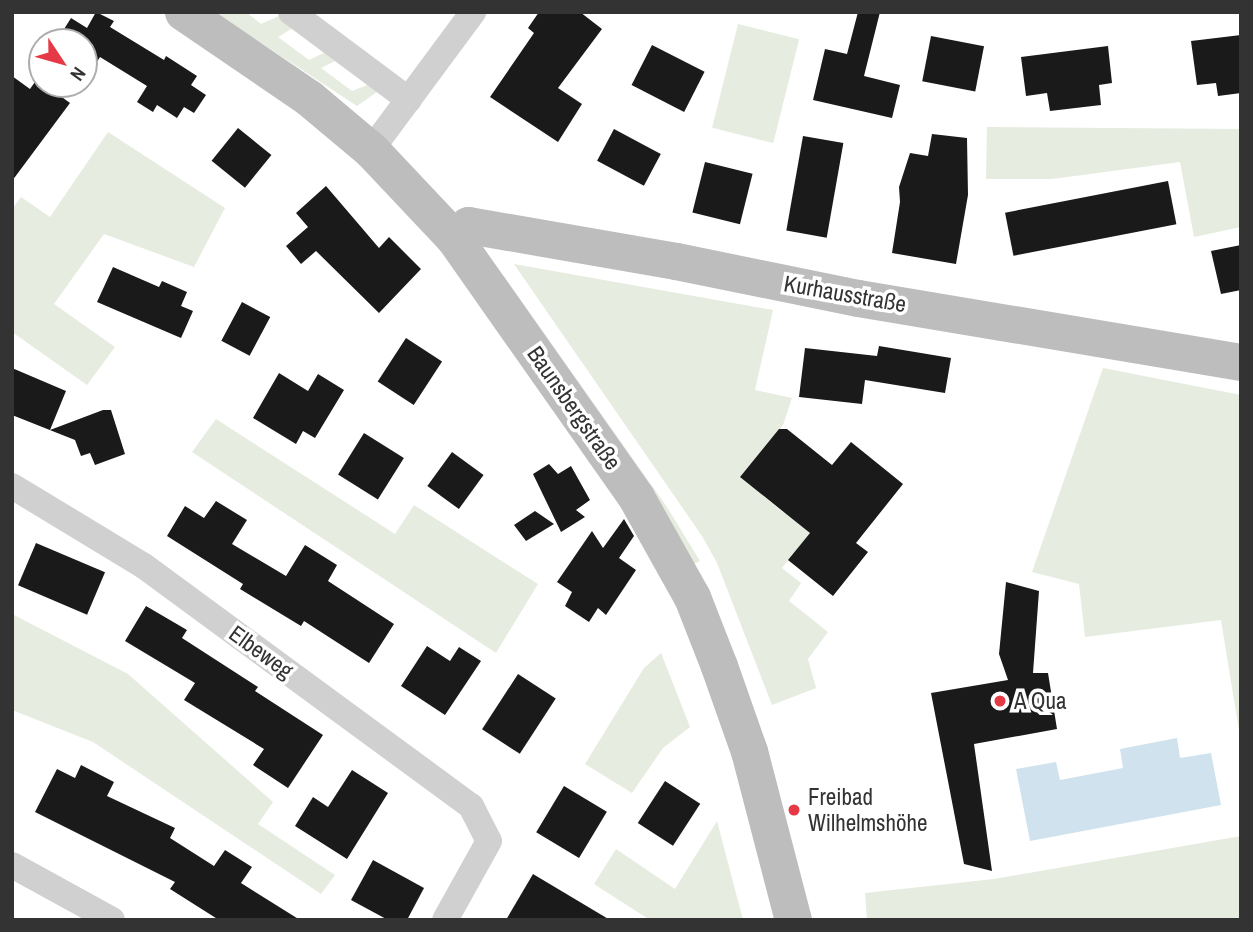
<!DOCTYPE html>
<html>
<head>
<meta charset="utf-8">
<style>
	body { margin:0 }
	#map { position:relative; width:1253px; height:932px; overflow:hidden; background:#fff; font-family:"Archivo Narrow",sans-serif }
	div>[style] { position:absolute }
	.green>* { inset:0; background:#e6ecdf; transform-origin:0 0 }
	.water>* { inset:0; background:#cfe2ee }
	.building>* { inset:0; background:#1a1a1a; transform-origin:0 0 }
	.street>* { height:26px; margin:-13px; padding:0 13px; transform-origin:13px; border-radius:13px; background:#d0d0d0 }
	.secondary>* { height:37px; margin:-18.5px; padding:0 18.5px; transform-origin:18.5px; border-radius:18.5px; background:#bdbdbd }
	.dots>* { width:19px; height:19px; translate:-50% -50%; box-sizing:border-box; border:4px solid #fff; border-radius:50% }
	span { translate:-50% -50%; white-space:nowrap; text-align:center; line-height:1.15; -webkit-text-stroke:7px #fff; paint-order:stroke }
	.street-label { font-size:23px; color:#333 }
	.poi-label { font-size:23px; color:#333 }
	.left { translate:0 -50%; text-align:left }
	.frame { position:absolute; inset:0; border:14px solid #333; pointer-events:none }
	.north { position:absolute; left:28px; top:28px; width:70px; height:70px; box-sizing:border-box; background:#fff; border:2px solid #adadad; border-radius:50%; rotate:126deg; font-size:19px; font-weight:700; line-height:28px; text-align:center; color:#333 }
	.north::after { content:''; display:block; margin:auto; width:24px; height:32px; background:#e63946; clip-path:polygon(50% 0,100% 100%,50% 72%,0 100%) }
</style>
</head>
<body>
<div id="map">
	<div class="green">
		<div style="clip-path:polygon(214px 12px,246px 12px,261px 24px,279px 16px,293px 28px,278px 37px,309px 60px,326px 52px,337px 60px,321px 68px,352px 91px,370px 84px,377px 92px,357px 106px)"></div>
		<div style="left:738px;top:24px;width:63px;height:107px;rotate:14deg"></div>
		<div style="clip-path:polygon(987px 127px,1241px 129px,1241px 227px,1194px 237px,1180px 162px,1052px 179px,986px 179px)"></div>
		<div style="clip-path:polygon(108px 132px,225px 208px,194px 267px,104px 234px,54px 304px,115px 347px,87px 385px,12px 332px,12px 209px,21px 197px,50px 217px)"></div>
		<div style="clip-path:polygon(514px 264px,773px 310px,755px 390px,792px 398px,783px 425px,740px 477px,783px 512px,829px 509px,782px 568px,801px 583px,789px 601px,828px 632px,808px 659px,816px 688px,772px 705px,717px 563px,702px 536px)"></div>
		<div style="clip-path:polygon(503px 275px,667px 507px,700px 561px,692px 565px,500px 277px)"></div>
		<div style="clip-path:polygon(1103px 368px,1241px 395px,1241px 743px,1221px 620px,1085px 637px,1079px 584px,1032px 572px)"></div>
		<div style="clip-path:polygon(216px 419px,395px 534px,414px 505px,538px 584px,496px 653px,192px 452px)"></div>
		<div style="clip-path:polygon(12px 614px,128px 674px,273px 802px,258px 824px,335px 875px,321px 894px,93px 742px,12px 710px)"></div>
		<div style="clip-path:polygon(661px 653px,690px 727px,663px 748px,632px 793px,585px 764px,644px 668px)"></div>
		<div style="clip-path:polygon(717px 821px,743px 920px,650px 920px,594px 884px,616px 849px,675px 889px)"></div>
		<div style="clip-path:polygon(1241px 836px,1241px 920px,867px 920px,865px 893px,994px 879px)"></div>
	</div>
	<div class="water">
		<div style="clip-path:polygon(1177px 738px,1180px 758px,1211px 753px,1221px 805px,1030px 841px,1016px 769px,1056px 762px,1060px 780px,1123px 768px,1120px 749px)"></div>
	</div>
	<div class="building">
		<div style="clip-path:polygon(96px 12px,114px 21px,110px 27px,164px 60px,166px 56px,197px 76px,191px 85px,206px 95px,194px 113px,184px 107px,177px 118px,157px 105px,153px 112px,137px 102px,147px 86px,100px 57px,84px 82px,84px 42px,56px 42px,71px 18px,87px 28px)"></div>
		<div style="clip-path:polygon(539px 12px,580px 12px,602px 29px,558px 88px,582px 104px,558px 142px,490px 97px,534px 33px,528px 28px)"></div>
		<div style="clip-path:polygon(858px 12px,880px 12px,864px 76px,900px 85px,892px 118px,813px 100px,825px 49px,847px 54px)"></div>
		<div style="clip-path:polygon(1241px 35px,1241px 93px,1218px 96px,1216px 83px,1197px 85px,1191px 41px)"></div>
		<div style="left:931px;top:36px;width:54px;height:46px;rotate:11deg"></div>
		<div style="left:652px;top:45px;width:59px;height:45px;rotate:27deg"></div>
		<div style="clip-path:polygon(1108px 46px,1112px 83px,1099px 85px,1101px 105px,1050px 111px,1047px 93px,1026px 96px,1021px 57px)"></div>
		<div style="clip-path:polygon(12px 76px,30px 89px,37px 79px,70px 103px,12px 181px)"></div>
		<div style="left:238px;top:128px;width:43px;height:42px;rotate:39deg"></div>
		<div style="left:614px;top:129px;width:53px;height:36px;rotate:28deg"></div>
		<div style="clip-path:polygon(932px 134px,967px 138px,968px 195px,956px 264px,892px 253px,900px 202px,899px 187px,910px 153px,928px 156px)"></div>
		<div style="left:803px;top:136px;width:41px;height:96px;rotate:10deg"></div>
		<div style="left:705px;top:162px;width:49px;height:52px;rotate:14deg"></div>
		<div style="left:1168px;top:181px;width:44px;height:166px;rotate:79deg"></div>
		<div style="clip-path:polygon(326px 186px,379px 248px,389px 237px,421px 269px,379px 313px,316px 251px,301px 264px,286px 246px,308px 227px,296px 213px)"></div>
		<div style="clip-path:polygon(1241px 245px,1241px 290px,1221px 294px,1211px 251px)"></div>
		<div style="clip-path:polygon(113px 267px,159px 287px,162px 281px,187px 292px,181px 306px,193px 311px,181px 338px,97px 302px)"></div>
		<div style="left:242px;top:302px;width:32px;height:44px;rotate:28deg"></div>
		<div style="left:406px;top:338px;width:43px;height:52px;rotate:33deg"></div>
		<div style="clip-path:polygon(879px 346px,951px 358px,945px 393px,865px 380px,862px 404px,799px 397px,805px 348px,877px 356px)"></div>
		<div style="clip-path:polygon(12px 368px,66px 391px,50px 430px,103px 410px,111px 410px,125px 454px,95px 465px,90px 453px,81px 456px,75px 440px,12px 415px)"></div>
		<div style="clip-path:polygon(279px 373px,308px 391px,318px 374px,344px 390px,315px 438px,303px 431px,296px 444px,253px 418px)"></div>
		<div style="clip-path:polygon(779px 429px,787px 429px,832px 465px,851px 442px,903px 484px,856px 543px,868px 552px,833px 596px,788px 560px,810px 533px,740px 477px)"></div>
		<div style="left:364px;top:433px;width:47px;height:49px;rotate:32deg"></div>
		<div style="left:452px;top:452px;width:39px;height:42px;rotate:36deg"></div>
		<div style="clip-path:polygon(549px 464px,558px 474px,571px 466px,590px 500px,576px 510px,585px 517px,561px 532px,533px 474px)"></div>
		<div style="clip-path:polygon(216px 501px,247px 520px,232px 544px,286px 576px,305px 545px,337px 565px,328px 581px,394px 624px,369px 663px,304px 621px,301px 626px,240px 589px,243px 584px,167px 536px,185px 506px,204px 518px)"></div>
		<div style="clip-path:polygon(535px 511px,554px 524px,526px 541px,514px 525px)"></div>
		<div style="clip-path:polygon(624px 519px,634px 536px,619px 558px,636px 570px,606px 615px,598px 608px,589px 622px,565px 606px,572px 592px,557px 582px,592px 531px,603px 548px)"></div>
		<div style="left:36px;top:543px;width:75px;height:46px;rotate:23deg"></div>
		<div style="clip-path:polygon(1006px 582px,1039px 591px,1033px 673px,1048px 673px,1057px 729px,974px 744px,992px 871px,964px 864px,931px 693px,1008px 680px,999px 654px)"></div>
		<div style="clip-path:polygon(146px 606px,187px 630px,182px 638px,258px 687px,255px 691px,323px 735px,288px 788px,253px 765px,264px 749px,184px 700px,195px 683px,125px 641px)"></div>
		<div style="clip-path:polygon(427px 646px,450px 661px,459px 647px,481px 661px,445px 715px,401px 686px)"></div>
		<div style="left:518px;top:674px;width:45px;height:66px;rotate:33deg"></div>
		<div style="clip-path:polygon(81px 765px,114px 782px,107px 796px,175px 828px,170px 838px,214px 866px,225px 850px,252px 867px,241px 883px,300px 920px,219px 920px,170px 889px,175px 882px,35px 812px,57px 769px,75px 778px)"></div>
		<div style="clip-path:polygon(352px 770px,388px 793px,347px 859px,295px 826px,313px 797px,328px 807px)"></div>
		<div style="left:665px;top:781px;width:42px;height:50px;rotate:33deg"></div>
		<div style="left:564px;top:786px;width:50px;height:54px;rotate:31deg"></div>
		<div style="clip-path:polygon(373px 860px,424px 888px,407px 920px,388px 920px,351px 900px)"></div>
		<div style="clip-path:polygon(533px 874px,610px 920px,506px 920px)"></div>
	</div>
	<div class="street">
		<div style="left:291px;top:12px;width:147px;rotate:36.7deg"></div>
		<div style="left:371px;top:150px;width:172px;rotate:-53.5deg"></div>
		<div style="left:12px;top:486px;width:154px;rotate:31.2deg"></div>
		<div style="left:144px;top:566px;width:406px;rotate:36.3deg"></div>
		<div style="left:471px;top:806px;width:39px;rotate:63deg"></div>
		<div style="left:489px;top:841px;width:90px;rotate:119.1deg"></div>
		<div style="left:12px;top:865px;width:114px;rotate:28.8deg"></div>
	</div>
	<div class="secondary">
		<div style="left:183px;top:12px;width:153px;rotate:34.3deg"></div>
		<div style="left:309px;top:98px;width:81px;rotate:40deg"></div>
		<div style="left:371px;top:150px;width:121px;rotate:46.7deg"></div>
		<div style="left:454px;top:238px;width:317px;rotate:54.9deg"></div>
		<div style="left:636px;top:497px;width:115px;rotate:60.8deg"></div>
		<div style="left:692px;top:597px;width:74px;rotate:68.6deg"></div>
		<div style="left:719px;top:666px;width:90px;rotate:70.6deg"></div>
		<div style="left:749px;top:751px;width:175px;rotate:75.4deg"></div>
		<div style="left:454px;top:238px;width:19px;rotate:-43deg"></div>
		<div style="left:468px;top:225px;width:211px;rotate:9.8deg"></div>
		<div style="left:676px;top:261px;width:186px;rotate:11.5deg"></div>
		<div style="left:858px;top:298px;width:388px;rotate:9.5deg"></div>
	</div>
	<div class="dots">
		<div style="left:1000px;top:701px;background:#e63946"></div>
		<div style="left:794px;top:810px;background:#e63946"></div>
	</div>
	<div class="street-label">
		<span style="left:845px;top:294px;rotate:10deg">Kurhausstraße</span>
		<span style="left:574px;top:408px;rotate:55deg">Baunsbergstraße</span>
		<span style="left:261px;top:652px;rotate:36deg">Elbeweg</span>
	</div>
	<div class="poi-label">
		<span class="left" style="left:1014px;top:701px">A Qua</span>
		<span class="left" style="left:808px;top:810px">Freibad<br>Wilhelmshöhe</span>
	</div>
	<div class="frame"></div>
	<div class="north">N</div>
</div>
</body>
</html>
